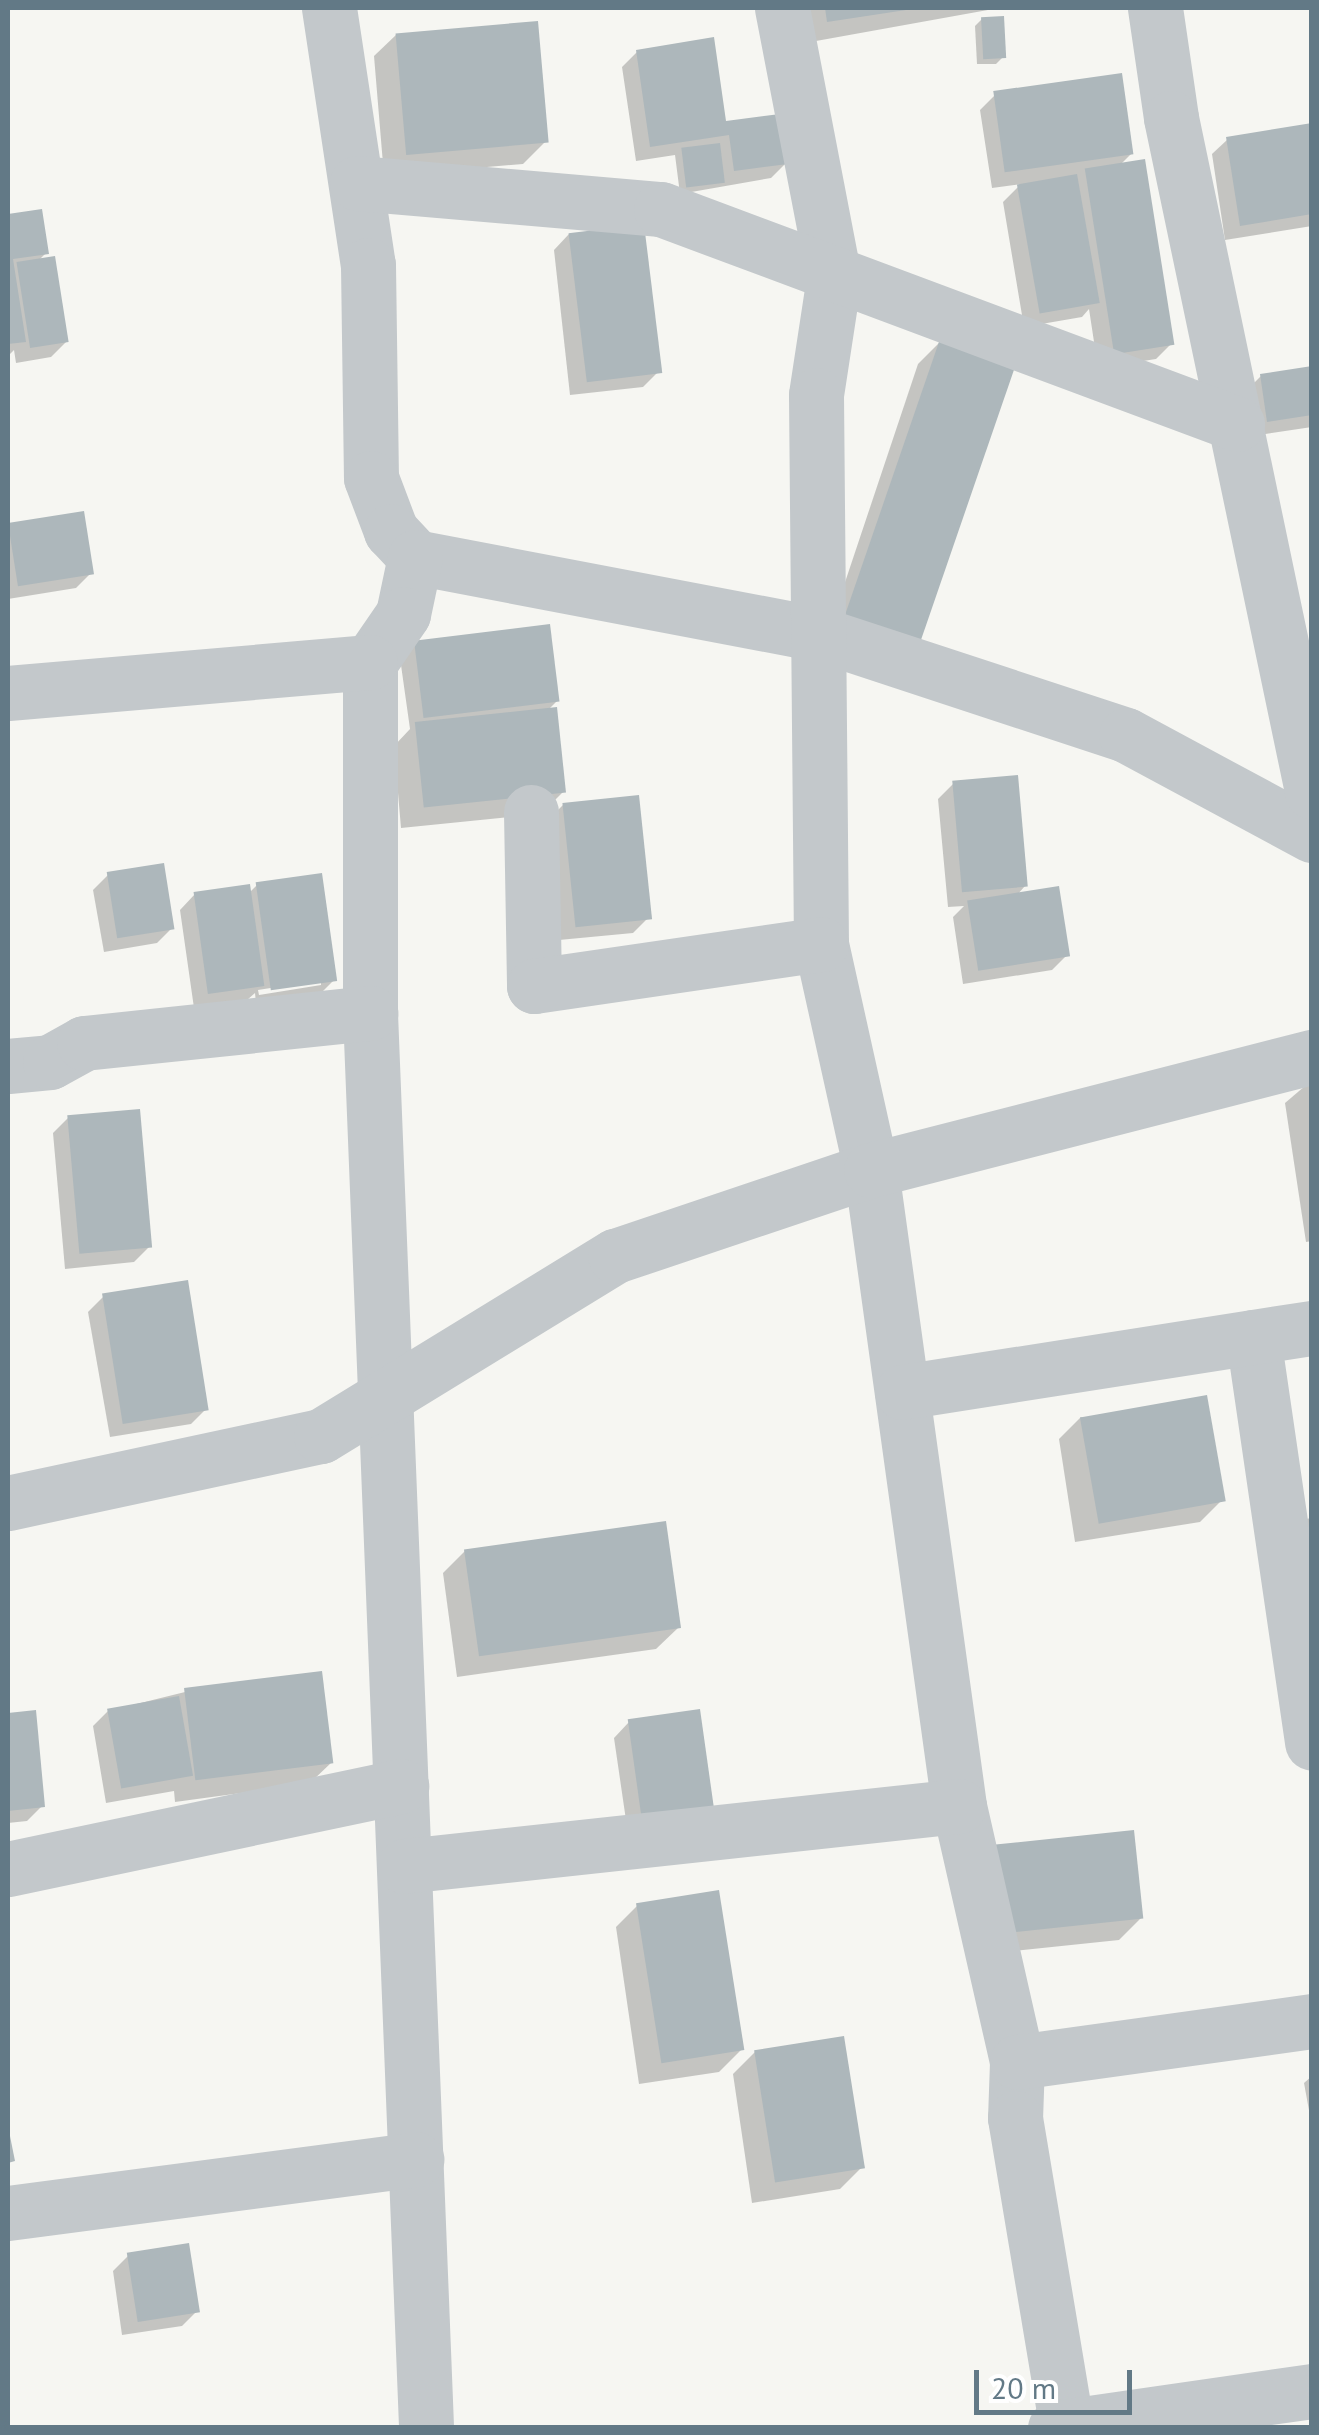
<!DOCTYPE html>
<html>
<head>
<meta charset="utf-8">
<style>
	body { margin:0 }
	#map { position:relative; width:1319px; height:2435px; overflow:hidden; background:#f6f6f2; font-family:"PT Sans",sans-serif }
	div>[style] { position:absolute }
	.shadow>* { inset:0; background:#0003 }
	.building>* { inset:0; background:#adb7bb; transform-origin:0 0 }
	.minor>* { height:55px; margin:-27.5px; padding:0 27.5px; transform-origin:27.5px; border-radius:27.5px; background:#c3c8cb }
	span { translate:-50% -50%; white-space:nowrap; text-align:center; line-height:1.15; -webkit-text-stroke:10px #fff; paint-order:stroke }
	.frame { position:absolute; inset:0; border:10px solid #627986; pointer-events:none }
	.scale { position:absolute; left:974px; top:2370px; width:158px; height:45px; box-sizing:border-box; border:5px solid #627986; border-top:0; padding-left:12px; font-size:30px; line-height:35px; white-space:nowrap; color:#627986; -webkit-text-stroke:8px #fff; paint-order:stroke }
</style>
</head>
<body>
<div id="map">
	<div class="shadow">
		<div style="clip-path:polygon(800px 8px,999px 8px,805px 43px)"></div>
		<div style="clip-path:polygon(982px 19px,1003px 57px,996px 64px,977px 64px,975px 26px)"></div>
		<div style="clip-path:polygon(397px 34px,545px 142px,523px 164px,384px 176px,374px 56px)"></div>
		<div style="clip-path:polygon(637px 52px,724px 124px,786px 163px,771px 178px,680px 194px,675px 155px,636px 161px,622px 67px)"></div>
		<div style="clip-path:polygon(995px 95px,1132px 153px,1119px 166px,1171px 344px,1156px 359px,1098px 368px,1089px 309px,1082px 317px,1024px 327px,1003px 202px,1021px 184px,992px 188px,980px 110px)"></div>
		<div style="clip-path:polygon(1312px 126px,1312px 226px,1225px 240px,1212px 154px,1228px 139px)"></div>
		<div style="clip-path:polygon(40px 212px,46px 253px,37px 262px,66px 342px,51px 357px,16px 363px,14px 350px,8px 356px,8px 217px)"></div>
		<div style="clip-path:polygon(569px 234px,658px 372px,643px 387px,570px 395px,554px 250px)"></div>
		<div style="clip-path:polygon(940px 342px,918px 647px,824px 645px,918px 364px)"></div>
		<div style="clip-path:polygon(1312px 368px,1312px 427px,1252px 436px,1246px 391px,1261px 376px)"></div>
		<div style="clip-path:polygon(82px 514px,91px 573px,76px 588px,8px 599px,8px 526px)"></div>
		<div style="clip-path:polygon(415px 643px,558px 700px,547px 711px,563px 792px,541px 814px,401px 828px,394px 746px,410px 729px,400px 658px)"></div>
		<div style="clip-path:polygon(953px 784px,1025px 886px,1017px 895px,1067px 955px,1052px 970px,963px 984px,953px 917px,964px 906px,948px 907px,938px 799px)"></div>
		<div style="clip-path:polygon(564px 804px,648px 918px,633px 933px,559px 940px,548px 820px)"></div>
		<div style="clip-path:polygon(108px 875px,172px 928px,157px 943px,104px 952px,93px 890px)"></div>
		<div style="clip-path:polygon(evenodd,257px 885px,334px 980px,319px 995px,256px 1004px,255px 993px,247px 1000px,194px 1008px,180px 910px,195px 894px,249px 893px,257px 885px,321px 980px,321px 985px,259px 995px,258px 990px,321px 980px)"></div>
		<div style="clip-path:polygon(1312px 1080px,1312px 1241px,1306px 1242px,1285px 1103px)"></div>
		<div style="clip-path:polygon(68px 1118px,149px 1247px,134px 1262px,65px 1269px,53px 1133px)"></div>
		<div style="clip-path:polygon(103px 1297px,206px 1409px,191px 1424px,110px 1437px,88px 1312px)"></div>
		<div style="clip-path:polygon(1081px 1417px,1222px 1500px,1200px 1522px,1075px 1542px,1059px 1439px)"></div>
		<div style="clip-path:polygon(1312px 1518px,1312px 1627px,1299px 1520px)"></div>
		<div style="clip-path:polygon(465px 1551px,679px 1627px,656px 1649px,457px 1677px,443px 1573px)"></div>
		<div style="clip-path:polygon(185px 1692px,332px 1762px,309px 1784px,175px 1802px,174px 1791px,106px 1803px,93px 1726px,108px 1711px)"></div>
		<div style="clip-path:polygon(33px 1713px,42px 1806px,27px 1821px,8px 1823px,8px 1716px)"></div>
		<div style="clip-path:polygon(629px 1722px,711px 1809px,628px 1834px,614px 1738px)"></div>
		<div style="clip-path:polygon(998px 1847px,1141px 1918px,1119px 1940px,984px 1954px)"></div>
		<div style="clip-path:polygon(638px 1905px,741px 2050px,719px 2072px,639px 2084px,616px 1927px)"></div>
		<div style="clip-path:polygon(755px 2052px,862px 2167px,840px 2189px,752px 2203px,733px 2074px)"></div>
		<div style="clip-path:polygon(1312px 2076px,1312px 2127px,1304px 2083px)"></div>
		<div style="clip-path:polygon(128px 2256px,197px 2311px,182px 2326px,122px 2335px,113px 2271px)"></div>
	</div>
	<div class="building">
		<div style="clip-path:polygon(825px 8px,906px 8px,906px 10px,827px 22px)"></div>
		<div style="left:1004px;top:16px;width:42px;height:23px;rotate:87deg"></div>
		<div style="left:538px;top:21px;width:122px;height:143px;rotate:85deg"></div>
		<div style="clip-path:polygon(714px 37px,726px 121px,780px 114px,788px 164px,734px 171px,729px 135px,650px 147px,636px 50px)"></div>
		<div style="left:1122px;top:73px;width:82px;height:130px;rotate:82deg"></div>
		<div style="clip-path:polygon(1312px 123px,1312px 214px,1240px 226px,1226px 137px)"></div>
		<div style="left:720px;top:143px;width:40px;height:39px;rotate:83deg"></div>
		<div style="left:1145px;top:159px;width:188px;height:61px;rotate:81deg"></div>
		<div style="left:1077px;top:174px;width:131px;height:61px;rotate:80deg"></div>
		<div style="clip-path:polygon(42px 209px,49px 254px,13px 259px,26px 342px,8px 344px,8px 214px)"></div>
		<div style="left:644px;top:224px;width:150px;height:76px;rotate:83deg"></div>
		<div style="left:55px;top:256px;width:87px;height:39px;rotate:81deg"></div>
		<div style="left:940px;top:339px;width:80px;height:299px;rotate:19deg"></div>
		<div style="clip-path:polygon(1312px 366px,1312px 415px,1267px 422px,1260px 374px)"></div>
		<div style="left:84px;top:511px;width:64px;height:77px;rotate:81deg"></div>
		<div style="left:550px;top:624px;width:78px;height:137px;rotate:83deg"></div>
		<div style="left:557px;top:707px;width:86px;height:143px;rotate:84deg"></div>
		<div style="left:1018px;top:775px;width:112px;height:66px;rotate:85deg"></div>
		<div style="left:639px;top:795px;width:125px;height:77px;rotate:84deg"></div>
		<div style="left:164px;top:863px;width:67px;height:58px;rotate:81deg"></div>
		<div style="left:322px;top:873px;width:109px;height:67px;rotate:82deg"></div>
		<div style="left:250px;top:884px;width:103px;height:57px;rotate:82deg"></div>
		<div style="left:1059px;top:886px;width:71px;height:93px;rotate:81deg"></div>
		<div style="left:140px;top:1109px;width:139px;height:73px;rotate:85deg"></div>
		<div style="left:188px;top:1280px;width:132px;height:87px;rotate:81deg"></div>
		<div style="left:1207px;top:1395px;width:108px;height:129px;rotate:80deg"></div>
		<div style="left:666px;top:1521px;width:108px;height:204px;rotate:82deg"></div>
		<div style="left:322px;top:1671px;width:93px;height:139px;rotate:83deg"></div>
		<div style="left:179px;top:1696px;width:81px;height:73px;rotate:80deg"></div>
		<div style="left:700px;top:1709px;width:101px;height:73px;rotate:82deg"></div>
		<div style="clip-path:polygon(36px 1710px,45px 1807px,8px 1811px,8px 1713px)"></div>
		<div style="left:1134px;top:1830px;width:89px;height:139px;rotate:84deg"></div>
		<div style="left:719px;top:1890px;width:162px;height:84px;rotate:81deg"></div>
		<div style="left:844px;top:2036px;width:134px;height:91px;rotate:81deg"></div>
		<div style="clip-path:polygon(8px 2126px,15px 2161px,8px 2163px)"></div>
		<div style="left:189px;top:2243px;width:70px;height:63px;rotate:81deg"></div>
	</div>
	<div class="minor">
		<div style="left:329px;top:8px;width:260px;rotate:81.4deg"></div>
		<div style="left:368px;top:265px;width:213px;rotate:89.2deg"></div>
		<div style="left:371px;top:478px;width:57px;rotate:69.3deg"></div>
		<div style="left:391px;top:531px;width:35px;rotate:47deg"></div>
		<div style="left:415px;top:557px;width:411px;rotate:10.8deg"></div>
		<div style="left:819px;top:634px;width:323px;rotate:18.2deg"></div>
		<div style="left:1126px;top:735px;width:211px;rotate:28.3deg"></div>
		<div style="left:782px;top:8px;width:274px;rotate:79.1deg"></div>
		<div style="left:834px;top:277px;width:119px;rotate:98.7deg"></div>
		<div style="left:816px;top:395px;width:549px;rotate:89.48deg"></div>
		<div style="left:821px;top:944px;width:231px;rotate:77.5deg"></div>
		<div style="left:871px;top:1170px;width:642px;rotate:82.12deg"></div>
		<div style="left:959px;top:1806px;width:262px;rotate:77.2deg"></div>
		<div style="left:1017px;top:2062px;width:56px;rotate:92deg"></div>
		<div style="left:1015px;top:2118px;width:314px;rotate:80.5deg"></div>
		<div style="left:1155px;top:8px;width:111px;rotate:81.7deg"></div>
		<div style="left:1171px;top:118px;width:688px;rotate:78.17deg"></div>
		<div style="left:357px;top:183px;width:305px;rotate:4.9deg"></div>
		<div style="left:661px;top:209px;width:615px;rotate:20.47deg"></div>
		<div style="left:415px;top:557px;width:58px;rotate:101.9deg"></div>
		<div style="left:403px;top:614px;width:58px;rotate:124.5deg"></div>
		<div style="left:370px;top:662px;width:351px;rotate:90deg"></div>
		<div style="left:370px;top:1013px;width:1416px;rotate:87.73deg"></div>
		<div style="left:8px;top:693px;width:363px;rotate:-4.9deg"></div>
		<div style="left:531px;top:812px;width:174px;rotate:89deg"></div>
		<div style="left:534px;top:986px;width:290px;rotate:-8.3deg"></div>
		<div style="left:8px;top:1066px;width:42px;rotate:-5.4deg"></div>
		<div style="left:50px;top:1062px;width:39px;rotate:-29deg"></div>
		<div style="left:84px;top:1043px;width:288px;rotate:-6deg"></div>
		<div style="left:1253px;top:1337px;width:410px;rotate:81.7deg"></div>
		<div style="left:902px;top:1392px;width:415px;rotate:-8.9deg"></div>
		<div style="left:8px;top:1503px;width:320px;rotate:-12.1deg"></div>
		<div style="left:321px;top:1436px;width:345px;rotate:-31.5deg"></div>
		<div style="left:615px;top:1256px;width:270px;rotate:-18.6deg"></div>
		<div style="left:871px;top:1170px;width:455px;rotate:-14.4deg"></div>
		<div style="left:404px;top:1866px;width:558px;rotate:-6.17deg"></div>
		<div style="left:8px;top:1869px;width:402px;rotate:-11.9deg"></div>
		<div style="left:1017px;top:2062px;width:298px;rotate:-7.9deg"></div>
		<div style="left:8px;top:2213px;width:412px;rotate:-7.5deg"></div>
		<div style="left:1055px;top:2428px;width:260px;rotate:-8.2deg"></div>
	</div>
	<div class="frame"></div>
	<div class="scale">20 m</div>
</div>
</body>
</html>
